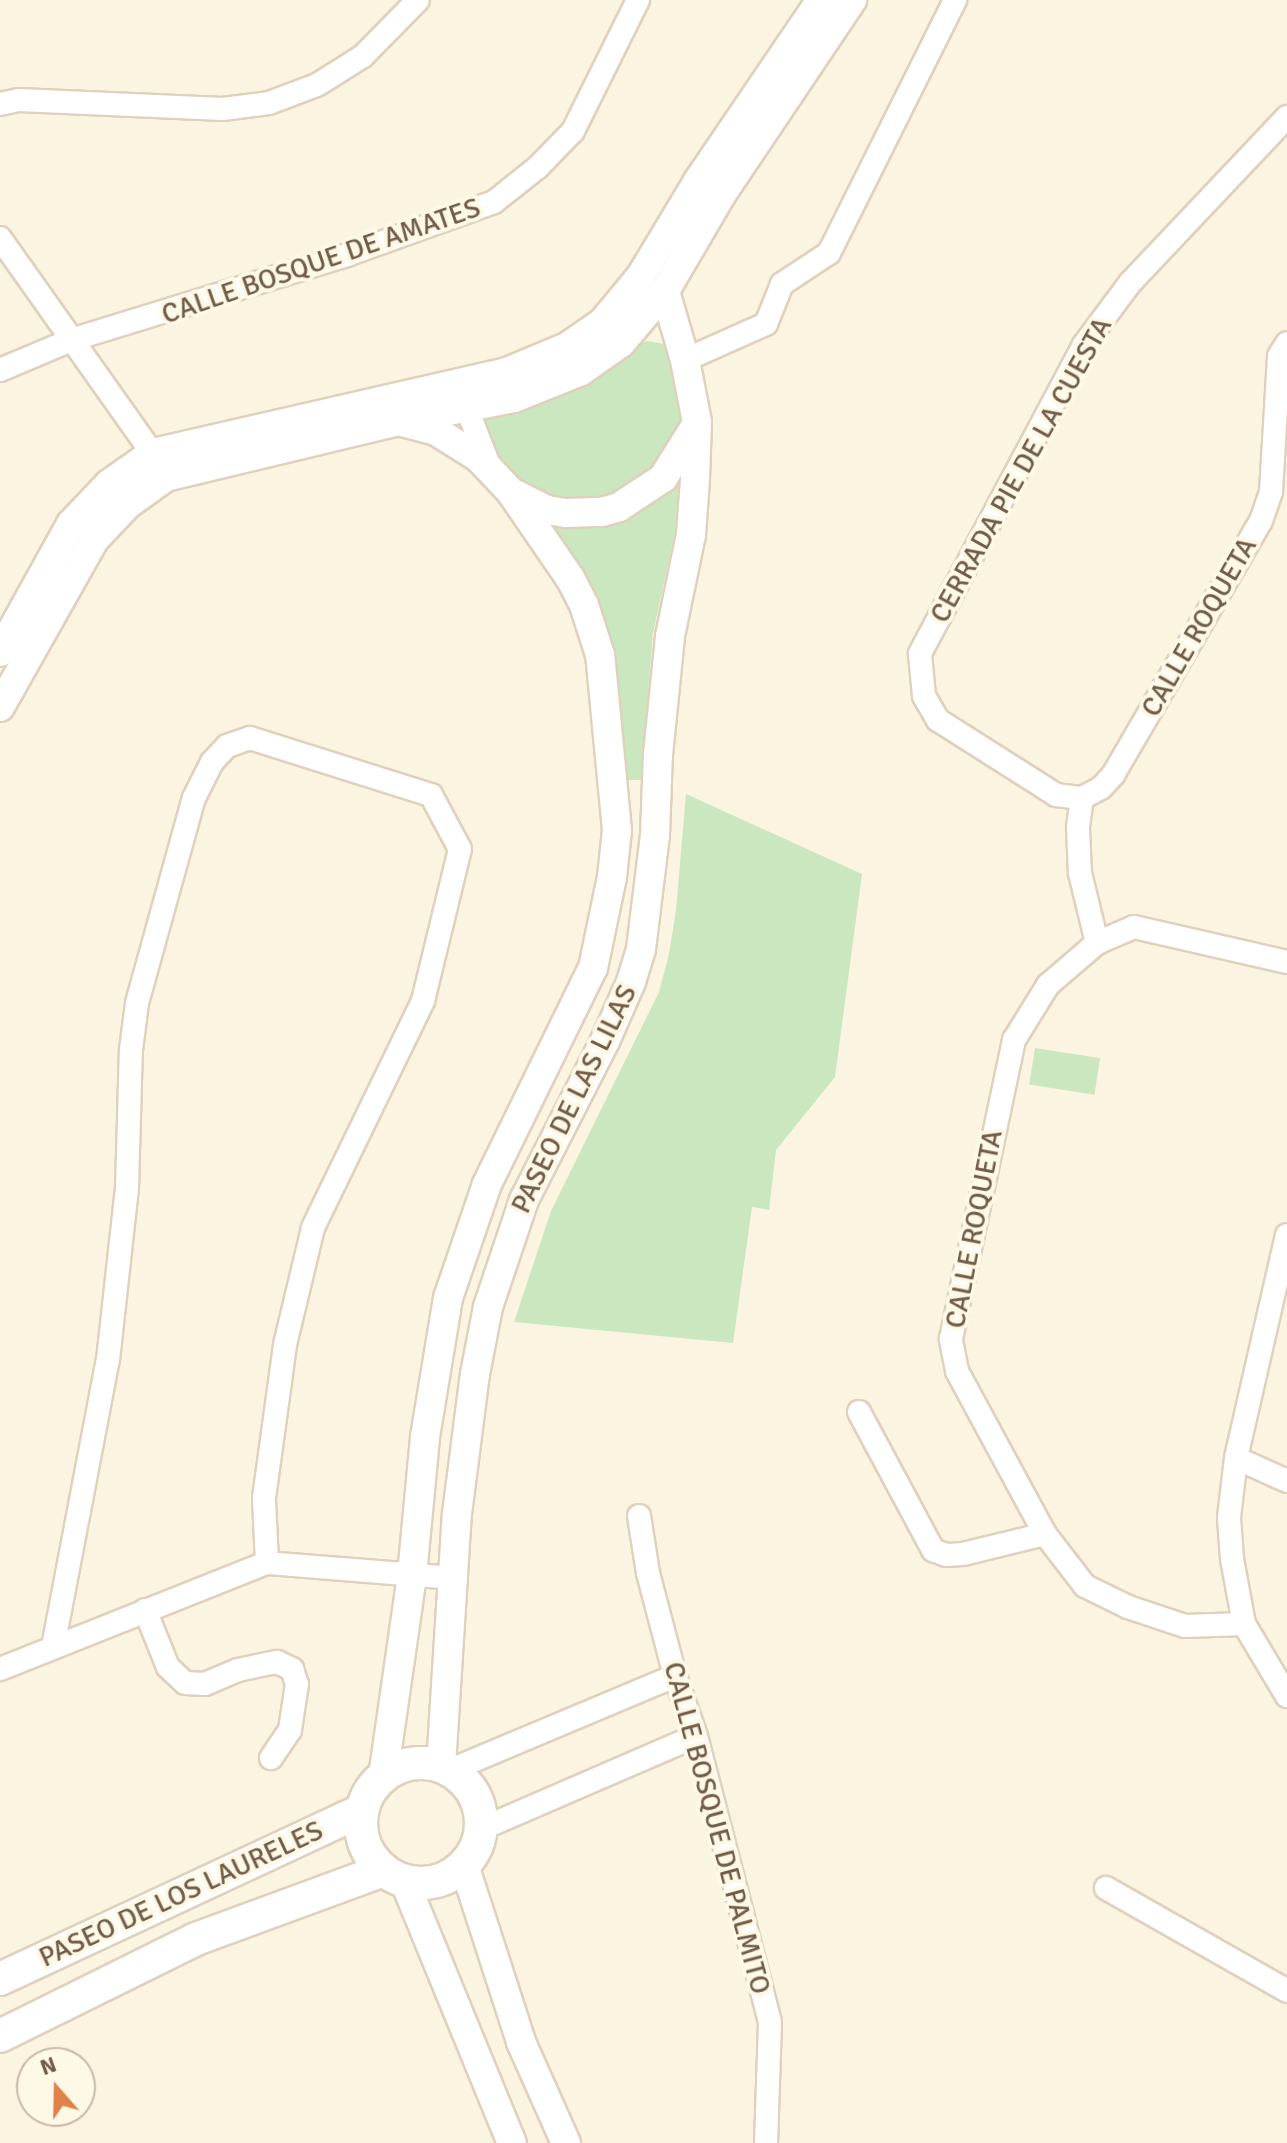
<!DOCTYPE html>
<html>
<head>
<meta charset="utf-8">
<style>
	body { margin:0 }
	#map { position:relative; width:1287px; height:2143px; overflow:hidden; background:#fbf4e0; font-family:Signika,sans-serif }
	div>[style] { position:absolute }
	.green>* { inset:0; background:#cae7c0; transform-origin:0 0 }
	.roads { filter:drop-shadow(2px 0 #ded1bd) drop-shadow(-2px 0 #ded1bd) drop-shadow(0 2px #ded1bd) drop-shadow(0 -2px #ded1bd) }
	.minor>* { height:22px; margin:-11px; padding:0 11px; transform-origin:11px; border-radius:11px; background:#fff }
	.tertiary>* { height:28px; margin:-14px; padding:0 14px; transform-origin:14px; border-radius:14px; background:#fff }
	.secondary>* { height:32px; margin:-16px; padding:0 16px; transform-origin:16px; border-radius:16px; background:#fff }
	.secondary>.ring { margin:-16px; padding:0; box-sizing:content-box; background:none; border:32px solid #fff; border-radius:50% }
	span { translate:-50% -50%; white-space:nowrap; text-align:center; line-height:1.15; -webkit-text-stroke:8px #fef8e6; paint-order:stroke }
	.street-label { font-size:28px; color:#705c49 }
	.north { position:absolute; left:16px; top:2047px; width:80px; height:80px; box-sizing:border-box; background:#fef8e6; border:2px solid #c5baa7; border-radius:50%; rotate:340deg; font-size:22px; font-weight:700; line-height:32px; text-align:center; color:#705c49 }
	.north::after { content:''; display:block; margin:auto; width:28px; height:36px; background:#df824b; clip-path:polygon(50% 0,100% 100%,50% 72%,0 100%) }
</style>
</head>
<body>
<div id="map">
	<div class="green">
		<div style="clip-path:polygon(647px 341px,665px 344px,685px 417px,654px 469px,615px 495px,583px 501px,552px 498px,516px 481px,500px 467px,480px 414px)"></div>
		<div style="clip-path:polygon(679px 477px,675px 532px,653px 633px,641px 780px,625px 780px,546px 523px)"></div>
		<div style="clip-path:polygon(686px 794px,862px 874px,835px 1077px,776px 1150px,769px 1210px,752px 1207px,733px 1343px,514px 1322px,551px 1211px,659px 992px,669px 954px,676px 910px)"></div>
		<div style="left:1035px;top:1048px;width:66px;height:37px;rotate:9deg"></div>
	</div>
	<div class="roads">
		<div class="minor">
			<div style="left:0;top:104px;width:19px;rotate:-12deg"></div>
			<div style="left:19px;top:100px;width:204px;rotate:2.5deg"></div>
			<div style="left:223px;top:109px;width:46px;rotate:-7.4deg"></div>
			<div style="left:269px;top:103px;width:51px;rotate:-20.6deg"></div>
			<div style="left:317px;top:85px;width:54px;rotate:-32.2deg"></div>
			<div style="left:363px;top:56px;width:78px;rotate:-45.5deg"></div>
			<div style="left:1287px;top:117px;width:228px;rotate:133.4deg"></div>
			<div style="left:1130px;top:283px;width:77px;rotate:126.6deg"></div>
			<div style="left:1084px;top:345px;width:350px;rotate:118deg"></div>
			<div style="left:920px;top:654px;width:42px;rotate:84.6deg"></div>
			<div style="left:924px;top:696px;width:28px;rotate:60deg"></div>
			<div style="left:938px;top:720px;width:140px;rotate:32.4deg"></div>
			<div style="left:1056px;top:795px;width:26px;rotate:7deg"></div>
			<div style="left:1082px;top:798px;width:21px;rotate:-28deg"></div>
			<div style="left:1101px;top:788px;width:18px;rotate:-47deg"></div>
			<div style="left:1113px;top:775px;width:294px;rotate:-59.8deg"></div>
			<div style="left:1261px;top:521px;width:31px;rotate:-71deg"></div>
			<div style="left:1271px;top:492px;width:136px;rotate:-86.6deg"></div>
			<div style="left:1279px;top:356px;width:15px;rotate:-58deg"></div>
			<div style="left:0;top:238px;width:278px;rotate:54.7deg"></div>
			<div style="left:685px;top:360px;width:89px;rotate:-24deg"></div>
			<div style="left:766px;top:324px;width:43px;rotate:-68.2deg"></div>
			<div style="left:782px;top:284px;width:56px;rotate:-33.4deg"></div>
			<div style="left:829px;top:253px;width:283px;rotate:-63.5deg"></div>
			<div style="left:0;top:370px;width:77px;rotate:-22.9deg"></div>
			<div style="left:71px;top:340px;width:289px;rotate:-17.1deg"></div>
			<div style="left:347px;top:255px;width:156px;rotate:-19.8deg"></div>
			<div style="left:494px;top:202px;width:56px;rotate:-38.5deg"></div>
			<div style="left:538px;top:167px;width:50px;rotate:-45.8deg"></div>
			<div style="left:573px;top:131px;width:146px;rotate:-63.6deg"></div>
			<div style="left:462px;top:396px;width:77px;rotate:68.7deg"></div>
			<div style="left:1082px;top:798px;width:30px;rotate:98deg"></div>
			<div style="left:1078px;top:828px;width:45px;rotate:87.5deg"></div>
			<div style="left:1080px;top:873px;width:72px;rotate:76.3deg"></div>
			<div style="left:1287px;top:1235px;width:229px;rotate:102.9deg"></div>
			<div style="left:1236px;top:1458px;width:60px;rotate:96.7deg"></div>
			<div style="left:1229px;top:1518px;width:41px;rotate:85.8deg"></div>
			<div style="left:1232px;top:1559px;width:66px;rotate:79.5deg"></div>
			<div style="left:1244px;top:1624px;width:84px;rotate:59.2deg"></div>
			<div style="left:859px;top:1412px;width:157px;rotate:61.8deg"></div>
			<div style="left:933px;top:1550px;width:14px;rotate:21deg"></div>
			<div style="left:946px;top:1555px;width:17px;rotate:-3deg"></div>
			<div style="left:963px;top:1554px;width:84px;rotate:-13.7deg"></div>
			<div style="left:1236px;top:1458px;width:56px;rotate:24.3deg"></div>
			<div style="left:639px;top:1516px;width:58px;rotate:81deg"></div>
			<div style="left:648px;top:1573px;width:106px;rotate:75.3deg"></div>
			<div style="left:675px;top:1676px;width:64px;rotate:70.7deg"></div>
			<div style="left:696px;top:1736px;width:296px;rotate:75.5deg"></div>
			<div style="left:770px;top:2023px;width:120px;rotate:91.9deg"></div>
			<div style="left:145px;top:1610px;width:61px;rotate:68deg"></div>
			<div style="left:168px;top:1667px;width:23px;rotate:43deg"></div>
			<div style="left:185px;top:1683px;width:20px;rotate:3deg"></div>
			<div style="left:205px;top:1684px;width:36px;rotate:-23deg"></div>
			<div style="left:238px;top:1670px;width:40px;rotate:-12deg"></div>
			<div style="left:277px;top:1662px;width:17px;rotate:25deg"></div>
			<div style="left:292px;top:1669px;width:16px;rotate:72deg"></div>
			<div style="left:297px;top:1684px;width:47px;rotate:98.7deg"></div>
			<div style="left:290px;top:1730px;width:34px;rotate:124deg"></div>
			<div style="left:1244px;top:1624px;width:59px;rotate:178.1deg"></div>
			<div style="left:1185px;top:1626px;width:60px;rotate:-161.6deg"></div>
			<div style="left:1128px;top:1607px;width:48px;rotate:-154deg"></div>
			<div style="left:1085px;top:1586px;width:66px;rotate:-127.6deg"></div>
			<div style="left:1045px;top:1534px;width:185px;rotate:-118.4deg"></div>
			<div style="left:957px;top:1371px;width:33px;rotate:-101deg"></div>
			<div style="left:951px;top:1339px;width:306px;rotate:-78.1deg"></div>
			<div style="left:1014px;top:1040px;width:65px;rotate:-58.3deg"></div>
			<div style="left:1048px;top:985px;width:65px;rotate:-40.6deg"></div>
			<div style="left:1097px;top:943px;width:40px;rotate:-23.4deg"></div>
			<div style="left:1134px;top:927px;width:157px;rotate:12.9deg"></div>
			<div style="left:53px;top:1647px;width:292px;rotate:-79.2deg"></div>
			<div style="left:108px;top:1360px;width:172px;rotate:-83.7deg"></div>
			<div style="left:127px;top:1189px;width:139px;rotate:-88.4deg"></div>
			<div style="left:131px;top:1050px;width:47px;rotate:-82.7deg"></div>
			<div style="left:137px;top:1003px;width:213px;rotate:-74.5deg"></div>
			<div style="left:194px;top:798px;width:40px;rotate:-63.4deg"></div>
			<div style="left:212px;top:762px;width:22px;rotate:-47deg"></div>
			<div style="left:227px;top:746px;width:24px;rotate:-19deg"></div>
			<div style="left:250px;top:738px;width:190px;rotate:17.5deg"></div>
			<div style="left:431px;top:795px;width:61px;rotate:61.8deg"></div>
			<div style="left:460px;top:849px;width:156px;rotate:103.7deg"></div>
			<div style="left:423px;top:1001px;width:252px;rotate:115.9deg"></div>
			<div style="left:313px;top:1228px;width:120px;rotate:103.5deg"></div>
			<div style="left:285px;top:1345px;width:155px;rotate:97.8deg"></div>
			<div style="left:264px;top:1499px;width:64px;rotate:87.3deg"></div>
			<div style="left:0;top:1669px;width:287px;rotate:-21.7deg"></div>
			<div style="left:267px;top:1563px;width:189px;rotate:4.6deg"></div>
			<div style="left:451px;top:1770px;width:243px;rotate:-22.8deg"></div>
			<div style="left:481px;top:1829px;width:234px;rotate:-23.4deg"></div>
			<div style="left:1106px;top:1888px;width:208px;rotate:29.6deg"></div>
		</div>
		<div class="tertiary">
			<div style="left:515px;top:494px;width:36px;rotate:27deg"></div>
			<div style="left:547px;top:510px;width:19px;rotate:9deg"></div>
			<div style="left:566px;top:513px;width:36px;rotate:-2deg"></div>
			<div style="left:602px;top:512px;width:18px;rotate:-16deg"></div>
			<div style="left:619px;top:507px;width:53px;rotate:-33.4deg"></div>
			<div style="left:663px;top:478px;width:57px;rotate:-58deg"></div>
			<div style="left:0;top:652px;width:146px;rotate:-61deg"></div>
			<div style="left:71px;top:524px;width:55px;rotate:-46.5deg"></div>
			<div style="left:109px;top:484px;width:54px;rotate:-35.2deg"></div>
			<div style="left:153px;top:453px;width:363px;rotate:-12.9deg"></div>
			<div style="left:507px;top:372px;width:65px;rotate:-22.6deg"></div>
			<div style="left:567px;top:347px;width:44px;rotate:-34.8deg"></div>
			<div style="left:603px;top:322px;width:60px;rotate:-50.4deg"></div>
			<div style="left:641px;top:276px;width:111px;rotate:-59deg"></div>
			<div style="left:698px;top:181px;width:219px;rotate:-55.8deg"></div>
			<div style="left:0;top:707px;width:192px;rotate:-60.6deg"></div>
			<div style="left:94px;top:540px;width:48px;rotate:-46.7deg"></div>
			<div style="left:127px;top:505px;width:48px;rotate:-35.7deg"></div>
			<div style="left:166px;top:477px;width:240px;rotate:-13.5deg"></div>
			<div style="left:399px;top:421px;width:117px;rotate:-11.3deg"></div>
			<div style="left:514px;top:398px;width:72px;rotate:-21.9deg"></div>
			<div style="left:581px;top:371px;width:49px;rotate:-35deg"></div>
			<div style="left:621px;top:343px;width:68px;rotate:-49.8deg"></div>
			<div style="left:665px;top:291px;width:111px;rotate:-59.7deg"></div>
			<div style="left:721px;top:195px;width:235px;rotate:-56.1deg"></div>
			<div style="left:441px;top:1766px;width:253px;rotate:-86.4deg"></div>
			<div style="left:457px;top:1514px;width:141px;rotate:-82.7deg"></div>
			<div style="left:475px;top:1374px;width:68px;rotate:-79deg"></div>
			<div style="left:488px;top:1307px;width:113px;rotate:-71.4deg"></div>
			<div style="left:524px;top:1200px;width:178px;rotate:-63deg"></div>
			<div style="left:605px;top:1041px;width:64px;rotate:-66.2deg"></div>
			<div style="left:631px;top:982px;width:34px;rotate:-73deg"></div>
			<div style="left:641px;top:949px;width:115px;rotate:-83deg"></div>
			<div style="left:655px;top:835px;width:80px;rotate:-87.9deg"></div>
			<div style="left:658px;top:755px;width:120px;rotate:-84.2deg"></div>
			<div style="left:670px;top:636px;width:103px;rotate:-78.3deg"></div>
			<div style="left:691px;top:535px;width:56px;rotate:-85.9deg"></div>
			<div style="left:695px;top:479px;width:57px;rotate:-88deg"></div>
			<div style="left:697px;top:422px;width:63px;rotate:-101deg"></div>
			<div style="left:685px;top:360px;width:72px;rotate:-106.2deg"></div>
			<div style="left:383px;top:1777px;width:204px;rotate:-81.8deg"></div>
			<div style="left:412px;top:1575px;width:139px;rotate:-84.6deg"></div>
			<div style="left:425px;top:1437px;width:141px;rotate:-80.6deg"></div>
			<div style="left:448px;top:1298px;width:120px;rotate:-71.1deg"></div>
			<div style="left:487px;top:1184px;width:241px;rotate:-63.9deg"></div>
			<div style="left:593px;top:968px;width:93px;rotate:-78.2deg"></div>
			<div style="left:612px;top:877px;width:47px;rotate:-83.9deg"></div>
			<div style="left:617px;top:830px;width:176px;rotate:-95.5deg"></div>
			<div style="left:600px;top:655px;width:52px;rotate:-107.7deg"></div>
			<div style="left:584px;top:605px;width:30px;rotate:-117deg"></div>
			<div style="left:570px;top:578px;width:104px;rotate:-124.5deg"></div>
			<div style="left:511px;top:492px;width:47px;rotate:-133.3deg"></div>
			<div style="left:479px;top:458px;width:51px;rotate:-147.9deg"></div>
			<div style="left:436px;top:431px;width:38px;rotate:-165deg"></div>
			<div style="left:464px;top:1865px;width:186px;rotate:72.1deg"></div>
			<div style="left:521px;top:2042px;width:111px;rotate:66deg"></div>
			<div style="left:404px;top:1880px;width:284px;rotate:67.7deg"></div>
		</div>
		<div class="secondary">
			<div class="ring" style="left:361px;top:1763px;width:88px;height:88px"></div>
			<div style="left:0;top:1979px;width:400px;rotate:-25deg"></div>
			<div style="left:0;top:2036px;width:219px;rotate:-26.3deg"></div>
			<div style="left:196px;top:1939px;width:200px;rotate:-20.2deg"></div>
		</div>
	</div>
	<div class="street-label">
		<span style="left:321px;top:261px;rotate:-19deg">CALLE BOSQUE DE AMATES</span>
		<span style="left:1021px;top:470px;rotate:-61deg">CERRADA PIE DE LA CUESTA</span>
		<span style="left:1199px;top:627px;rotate:-60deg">CALLE ROQUETA</span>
		<span style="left:574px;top:1099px;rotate:-64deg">PASEO DE LAS LILAS</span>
		<span style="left:974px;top:1229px;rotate:-79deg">CALLE ROQUETA</span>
		<span style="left:717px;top:1828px;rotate:75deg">CALLE BOSQUE DE PALMITO</span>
		<span style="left:181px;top:1894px;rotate:-25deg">PASEO DE LOS LAURELES</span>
	</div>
	<div class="north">N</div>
</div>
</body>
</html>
